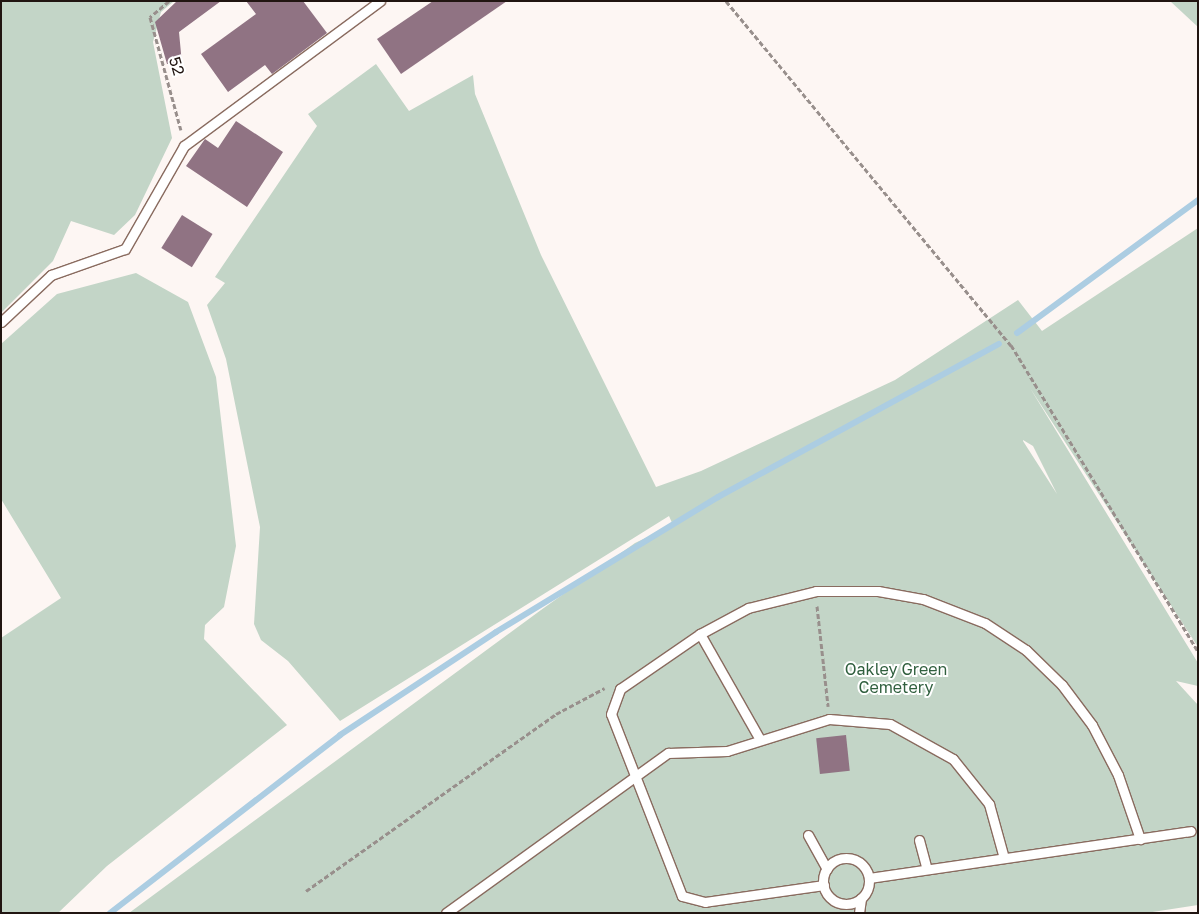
<!DOCTYPE html>
<html>
<head>
<meta charset="utf-8">
<style>
	body { margin:0 }
	#map { position:relative; width:1199px; height:914px; overflow:hidden; background:#fdf6f3; font-family:"Golos Text",sans-serif }
	div>[style] { position:absolute }
	.green>* { inset:0; background:#c3d5c7 }
	.stream>* { height:6px; margin:-3px; padding:0 3px; transform-origin:3px; border-radius:3px; background:#accde2 }
	.building>* { inset:0; background:#907383; transform-origin:0 0 }
	.path>* { height:3px; margin-top:-1.5px; transform-origin:0; background:repeating-linear-gradient(90deg,#988f8c 0 5px,transparent 0 7.5px) }
	.roads { filter:drop-shadow(1px 0 #896b5f) drop-shadow(-1px 0 #896b5f) drop-shadow(0 1px #896b5f) drop-shadow(0 -1px #896b5f) }
	.service>* { height:9px; margin:-4.5px; padding:0 4.5px; transform-origin:4.5px; border-radius:4.5px; background:#fff }
	.service>.ring { margin:-4.5px; padding:0; box-sizing:content-box; background:none; border:9px solid #fff; border-radius:50% }
	span { translate:-50% -50%; white-space:nowrap; text-align:center; line-height:1.15; -webkit-text-stroke:4px #fff; paint-order:stroke }
	.street-label { font-size:16px; color:#211511 }
	.park-label { font-size:16px; color:#305f3e }
	.frame { position:absolute; inset:0; border:2px solid #211511; pointer-events:none }
</style>
</head>
<body>
<div id="map">
	<div class="green">
		<div style="clip-path:polygon(1px 1px,174px 1px,161px 12px,153px 42px,172px 138px,135px 215px,114px 235px,71px 221px,53px 261px,1px 313px)"></div>
		<div style="clip-path:polygon(1170px 1px,1198px 1px,1198px 27px)"></div>
		<div style="clip-path:polygon(evenodd,376px 64px,409px 111px,473px 75px,475px 94px,541px 255px,656px 487px,701px 471px,895px 380px,1018px 300px,1042px 331px,1198px 228px,1198px 647px,1030px 388px,1198px 663px,1198px 686px,1176px 681px,1198px 705px,1198px 905px,1146px 913px,129px 913px,541px 610px,635px 543px,673px 525px,669px 516px,340px 721px,288px 661px,261px 640px,254px 624px,260px 527px,226px 359px,207px 305px,225px 283px,215px 277px,317px 126px,308px 114px,376px 64px,1023px 440px,1033px 446px,1057px 494px,1023px 441px,1023px 440px)"></div>
		<div style="clip-path:polygon(136px 273px,188px 302px,216px 377px,236px 546px,224px 607px,205px 625px,204px 639px,287px 725px,107px 866px,58px 913px,1px 913px,1px 638px,61px 598px,1px 499px,1px 344px,57px 294px)"></div>
	</div>
	<div class="stream">
		<div style="left:1017px;top:333px;width:225px;rotate:-36.3deg"></div>
		<div style="left:110px;top:913px;width:291px;rotate:-37.7deg"></div>
		<div style="left:340px;top:735px;width:187px;rotate:-33.4deg"></div>
		<div style="left:496px;top:632px;width:260px;rotate:-31.3deg"></div>
		<div style="left:718px;top:497px;width:320px;rotate:-28.6deg"></div>
	</div>
	<div class="building">
		<div style="clip-path:polygon(177px 1px,221px 1px,179px 32px,182px 64px,167px 64px,155px 22px)"></div>
		<div style="clip-path:polygon(246px 1px,303px 1px,327px 33px,272px 74px,265px 65px,228px 92px,201px 54px,256px 14px)"></div>
		<div style="clip-path:polygon(433px 1px,507px 1px,401px 74px,377px 39px)"></div>
		<div style="clip-path:polygon(236px 121px,283px 152px,247px 207px,186px 166px,205px 139px,218px 148px)"></div>
		<div style="left:182px;top:215px;width:36px;height:39px;rotate:32deg"></div>
		<div style="left:846px;top:735px;width:36px;height:30px;rotate:84deg"></div>
	</div>
	<div class="path">
		<div style="left:169px;top:1px;width:25px;rotate:140deg"></div>
		<div style="left:150px;top:17px;width:117px;rotate:74.7deg"></div>
		<div style="left:726px;top:1px;width:447px;rotate:50.4deg"></div>
		<div style="left:1011px;top:345px;width:359px;rotate:58.6deg"></div>
		<div style="left:817px;top:606px;width:101px;rotate:83.7deg"></div>
		<div style="left:306px;top:891px;width:306px;rotate:-35.3deg"></div>
		<div style="left:556px;top:714px;width:55px;rotate:-28deg"></div>
	</div>
	<div class="roads">
		<div class="service">
			<div style="left:1px;top:322px;width:69px;rotate:-43.2deg"></div>
			<div style="left:51px;top:275px;width:78px;rotate:-19.4deg"></div>
			<div style="left:125px;top:249px;width:119px;rotate:-60.2deg"></div>
			<div style="left:184px;top:146px;width:244px;rotate:-36.5deg"></div>
			<div style="left:700px;top:634px;width:120px;rotate:60.4deg"></div>
			<div style="left:808px;top:835px;width:39px;rotate:61deg"></div>
			<div style="left:919px;top:840px;width:30px;rotate:75deg"></div>
			<div class="ring" style="left:823px;top:858px;width:37px;height:37px"></div>
			<div style="left:869px;top:878px;width:325px;rotate:-8.3deg"></div>
			<div style="left:824px;top:885px;width:120px;rotate:171.9deg"></div>
			<div style="left:705px;top:902px;width:24px;rotate:-165deg"></div>
			<div style="left:682px;top:896px;width:195px;rotate:-111.3deg"></div>
			<div style="left:611px;top:714px;width:27px;rotate:-70deg"></div>
			<div style="left:620px;top:689px;width:97px;rotate:-34.5deg"></div>
			<div style="left:700px;top:634px;width:55px;rotate:-28.4deg"></div>
			<div style="left:748px;top:608px;width:70px;rotate:-14deg"></div>
			<div style="left:816px;top:591px;width:62px"></div>
			<div style="left:878px;top:591px;width:46px;rotate:10.1deg"></div>
			<div style="left:923px;top:599px;width:66px;rotate:21.2deg"></div>
			<div style="left:985px;top:623px;width:49px;rotate:33.4deg"></div>
			<div style="left:1026px;top:650px;width:50px;rotate:44.2deg"></div>
			<div style="left:1062px;top:685px;width:50px;rotate:53.1deg"></div>
			<div style="left:1092px;top:725px;width:56px;rotate:62.5deg"></div>
			<div style="left:1118px;top:775px;width:68px;rotate:71deg"></div>
			<div style="left:446px;top:913px;width:274px;rotate:-35.8deg"></div>
			<div style="left:668px;top:753px;width:59px;rotate:-1.9deg"></div>
			<div style="left:727px;top:751px;width:107px;rotate:-17.4deg"></div>
			<div style="left:829px;top:719px;width:61px;rotate:4.7deg"></div>
			<div style="left:890px;top:724px;width:72px;rotate:29.1deg"></div>
			<div style="left:953px;top:759px;width:58px;rotate:51.3deg"></div>
			<div style="left:989px;top:804px;width:56px;rotate:74.5deg"></div>
			<div style="left:859px;top:913px;width:15px;rotate:-82deg"></div>
		</div>
	</div>
	<div class="street-label">
		<span style="left:177px;top:66px;rotate:74deg">52</span>
	</div>
	<div class="park-label">
		<span style="left:896px;top:678px">Oakley Green<br>Cemetery</span>
	</div>
	<div class="frame"></div>
</div>
</body>
</html>
